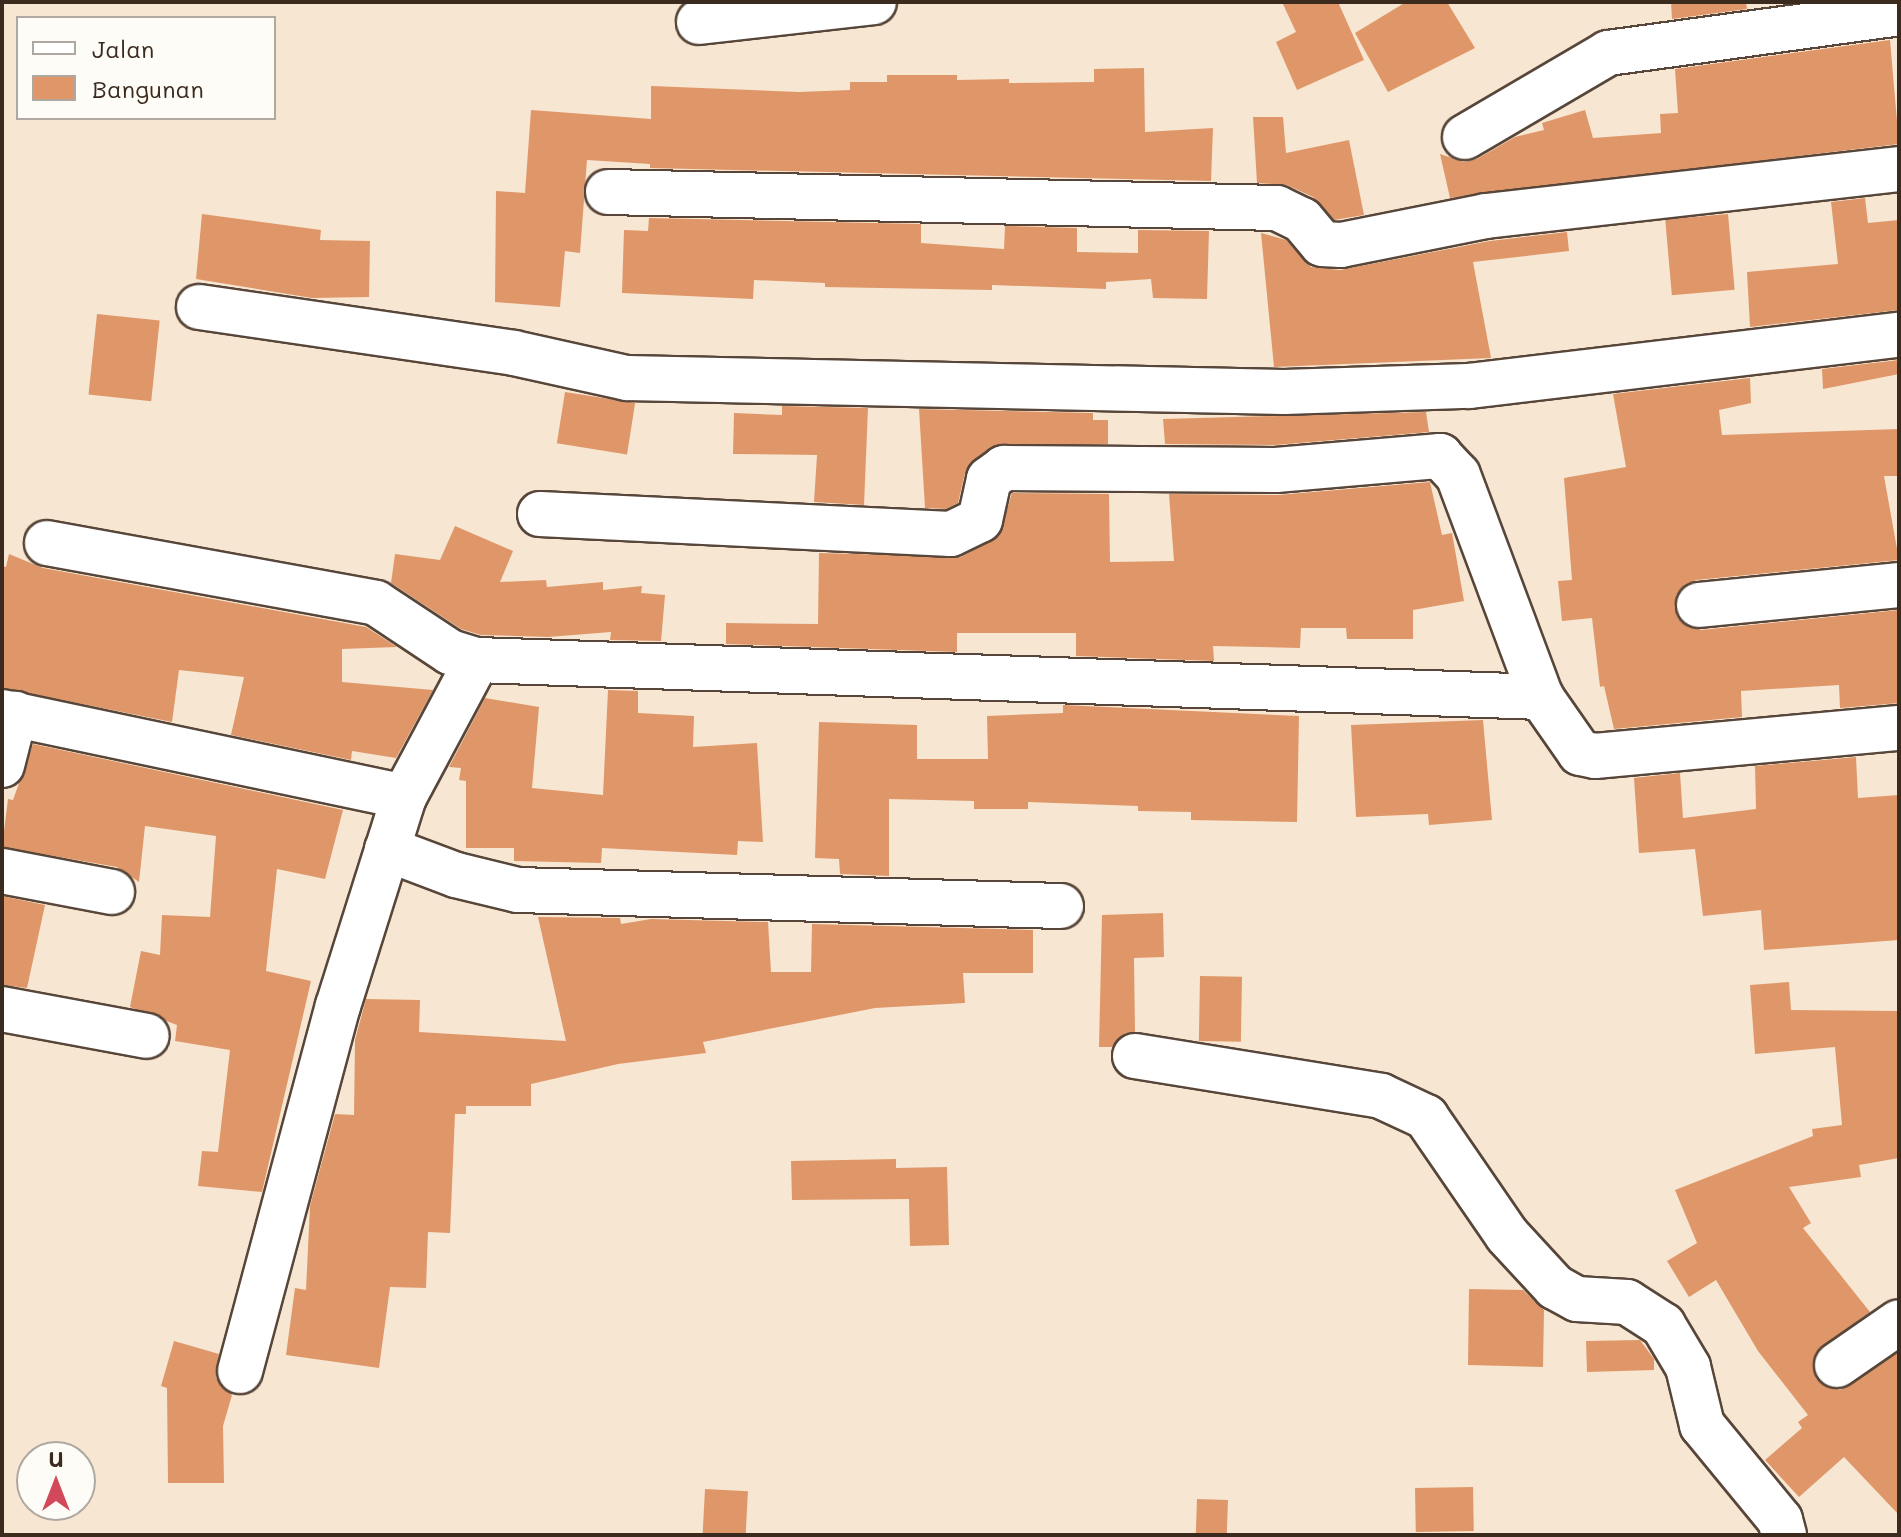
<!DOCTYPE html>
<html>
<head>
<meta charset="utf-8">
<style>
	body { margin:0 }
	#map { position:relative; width:1901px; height:1537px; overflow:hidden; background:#f7e6d1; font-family:Mali,sans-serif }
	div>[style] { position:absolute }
	.building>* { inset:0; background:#df976a; transform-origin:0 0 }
	.roads { filter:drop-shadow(2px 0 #574639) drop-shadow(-2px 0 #574639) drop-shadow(0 2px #574639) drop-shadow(0 -2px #574639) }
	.minor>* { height:44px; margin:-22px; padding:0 22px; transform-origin:22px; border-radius:22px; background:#fff }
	span { translate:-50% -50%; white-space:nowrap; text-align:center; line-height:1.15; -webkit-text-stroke:6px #fdfcf7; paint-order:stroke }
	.frame { position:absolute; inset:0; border:4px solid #3b2a1e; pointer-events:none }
	.legend { position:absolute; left:16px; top:16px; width:260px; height:104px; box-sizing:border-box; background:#fdfcf7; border:2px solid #afa8a0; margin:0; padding:10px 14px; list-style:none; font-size:24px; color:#3b2a1e }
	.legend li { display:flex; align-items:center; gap:16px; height:40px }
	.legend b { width:40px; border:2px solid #afa8a0 }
	.north { position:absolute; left:16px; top:1441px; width:80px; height:80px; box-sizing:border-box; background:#fdfcf7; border:2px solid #afa8a0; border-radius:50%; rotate:0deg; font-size:22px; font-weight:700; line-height:32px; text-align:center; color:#3b2a1e }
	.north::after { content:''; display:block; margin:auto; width:28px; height:36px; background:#d1495b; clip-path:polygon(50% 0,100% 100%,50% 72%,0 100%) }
</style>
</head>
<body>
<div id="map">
	<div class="building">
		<div style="clip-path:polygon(1282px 2px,1338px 2px,1364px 60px,1297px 90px,1276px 42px,1296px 32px)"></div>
		<div style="clip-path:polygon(1406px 2px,1447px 2px,1475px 48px,1388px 92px,1355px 33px)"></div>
		<div style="clip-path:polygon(1671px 2px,1746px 2px,1747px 9px,1672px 19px)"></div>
		<div style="clip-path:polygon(1890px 40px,1899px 144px,1450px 198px,1440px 154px,1464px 162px,1477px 159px,1515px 137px,1544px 130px,1542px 123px,1585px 110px,1593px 138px,1661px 133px,1660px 114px,1678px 113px,1675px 69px)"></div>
		<div style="clip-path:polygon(1144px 68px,1145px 132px,1213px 128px,1211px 181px,650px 168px,650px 164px,587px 160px,580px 253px,565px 251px,560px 307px,495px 302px,496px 191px,525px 193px,531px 110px,651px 119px,651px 86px,799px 92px,850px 90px,850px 82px,887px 82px,887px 75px,957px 75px,957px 80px,1009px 79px,1009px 83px,1094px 82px,1094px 69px)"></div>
		<div style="clip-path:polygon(1253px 117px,1283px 117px,1286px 153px,1349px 140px,1364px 215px,1334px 220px,1313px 197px,1287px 185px,1257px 183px)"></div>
		<div style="clip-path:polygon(1865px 198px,1868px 223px,1899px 220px,1899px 310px,1750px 327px,1747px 272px,1838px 264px,1831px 202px)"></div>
		<div style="clip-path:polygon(202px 214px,321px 230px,320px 240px,370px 241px,369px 297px,312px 298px,196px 279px)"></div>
		<div style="left:1728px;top:214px;width:76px;height:63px;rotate:85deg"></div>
		<div style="clip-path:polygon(649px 218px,921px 224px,921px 243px,1004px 249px,1005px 226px,1077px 228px,1077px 252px,1138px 253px,1138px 230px,1209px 231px,1207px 299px,1153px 298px,1151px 279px,1106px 282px,1106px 289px,992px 285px,992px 290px,825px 287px,825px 283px,754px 280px,753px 299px,622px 293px,624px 230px,648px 231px)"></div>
		<div style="clip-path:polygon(1567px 232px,1569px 251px,1473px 262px,1491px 358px,1274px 367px,1261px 233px,1286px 240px,1311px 267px,1340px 270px,1490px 241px)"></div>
		<div style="left:97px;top:314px;width:63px;height:81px;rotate:6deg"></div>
		<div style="clip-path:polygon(1899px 360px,1899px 374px,1823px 389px,1822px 369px)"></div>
		<div style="clip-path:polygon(1750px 378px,1751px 403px,1719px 410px,1722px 435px,1899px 429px,1899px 476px,1884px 476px,1899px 560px,1696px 580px,1676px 595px,1678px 619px,1701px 630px,1899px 610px,1899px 703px,1840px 708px,1839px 685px,1741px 691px,1742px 717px,1614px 729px,1604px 686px,1600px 687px,1592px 618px,1562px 621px,1558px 581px,1572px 580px,1564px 478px,1626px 467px,1613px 394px)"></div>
		<div style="left:565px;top:392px;width:71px;height:52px;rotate:9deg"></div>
		<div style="clip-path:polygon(782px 406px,868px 408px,864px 505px,814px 502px,817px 455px,733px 454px,734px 413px,782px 415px)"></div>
		<div style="clip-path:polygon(919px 409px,1093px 413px,1093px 420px,1108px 420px,1108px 444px,990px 447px,965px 473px,958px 503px,946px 509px,925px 508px)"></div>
		<div style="clip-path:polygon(1426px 412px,1429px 432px,1275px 445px,1165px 444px,1163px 419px)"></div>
		<div style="clip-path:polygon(1430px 482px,1442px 535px,1452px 533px,1464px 601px,1413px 610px,1413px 639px,1347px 639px,1346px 628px,1301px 628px,1300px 648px,1213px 646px,1214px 661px,1076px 656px,1076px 633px,957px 633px,957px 652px,726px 644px,726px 623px,818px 624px,819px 553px,961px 557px,999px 536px,1012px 493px,1109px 494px,1110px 562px,1174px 561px,1169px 494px,1278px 495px)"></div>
		<div style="clip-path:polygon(455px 526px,513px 551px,500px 582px,546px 580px,547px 587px,603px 582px,603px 590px,642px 586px,641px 593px,665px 595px,661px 641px,610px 640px,611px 632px,548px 637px,481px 635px,461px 629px,391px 583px,395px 554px,440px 560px)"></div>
		<div style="clip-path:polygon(9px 554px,43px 568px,366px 627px,397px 647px,342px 649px,342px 682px,433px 690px,396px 758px,352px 751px,351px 760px,231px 735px,244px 677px,179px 670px,172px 722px,2px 688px,2px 566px,6px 567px)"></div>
		<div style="clip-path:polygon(608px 690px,638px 691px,638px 713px,694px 716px,693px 747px,757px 743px,763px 842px,738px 841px,737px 855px,602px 848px,601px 863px,514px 861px,514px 848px,466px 848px,466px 781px,459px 780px,461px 768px,449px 767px,485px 698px,539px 707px,532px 788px,603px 795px)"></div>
		<div style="clip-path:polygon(1063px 705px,1299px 716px,1297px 822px,1191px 820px,1191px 812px,1138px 811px,1138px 806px,1028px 802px,1028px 809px,974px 809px,974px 801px,889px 799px,889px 876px,840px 874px,839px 859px,815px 858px,819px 722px,917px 725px,917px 759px,988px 759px,987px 716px,1063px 713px)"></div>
		<div style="clip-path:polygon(1483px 720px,1492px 820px,1429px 825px,1428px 814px,1356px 817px,1351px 725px)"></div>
		<div style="clip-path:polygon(33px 744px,343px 810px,325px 879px,277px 869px,266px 971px,311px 981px,262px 1192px,198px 1186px,202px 1151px,218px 1152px,230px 1050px,175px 1041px,177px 1025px,130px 1007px,141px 951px,160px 955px,162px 915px,210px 917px,216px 836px,145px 826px,139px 882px,117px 867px,2px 847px,8px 799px,13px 800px)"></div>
		<div style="clip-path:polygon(1856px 757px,1858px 798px,1899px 795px,1899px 940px,1764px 950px,1761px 910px,1703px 916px,1695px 849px,1639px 853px,1634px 778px,1680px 773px,1683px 818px,1756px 809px,1755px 766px)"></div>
		<div style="clip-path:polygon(2px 896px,45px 905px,27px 988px,2px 985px)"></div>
		<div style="clip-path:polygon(1163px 913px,1164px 957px,1134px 958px,1135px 1032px,1125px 1033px,1112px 1047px,1099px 1047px,1102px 915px)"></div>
		<div style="clip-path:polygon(538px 917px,620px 918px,621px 924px,651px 919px,768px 922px,771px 972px,811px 972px,812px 924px,1033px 930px,1033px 973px,963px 973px,965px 1003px,875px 1008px,703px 1042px,706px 1053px,618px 1064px,531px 1084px,531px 1106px,466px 1106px,466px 1114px,455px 1114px,450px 1233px,428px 1232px,426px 1288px,390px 1287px,379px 1368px,286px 1355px,295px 1288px,306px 1290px,310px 1206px,335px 1114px,354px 1115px,355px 1040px,366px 999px,420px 1000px,419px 1032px,566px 1041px)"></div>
		<div style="left:1200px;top:976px;width:42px;height:65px;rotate:1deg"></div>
		<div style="clip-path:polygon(1789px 982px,1791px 1010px,1899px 1011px,1899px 1158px,1859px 1165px,1861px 1177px,1789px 1187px,1811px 1223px,1803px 1228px,1870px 1312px,1815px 1354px,1816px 1379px,1840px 1390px,1899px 1352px,1899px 1515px,1844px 1457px,1799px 1497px,1765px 1460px,1802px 1428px,1798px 1422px,1808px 1415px,1758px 1351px,1716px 1280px,1689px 1297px,1667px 1261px,1697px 1243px,1675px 1190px,1813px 1136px,1812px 1129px,1842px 1125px,1835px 1047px,1755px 1054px,1750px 985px)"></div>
		<div style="clip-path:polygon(896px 1159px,896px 1168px,947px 1167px,949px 1245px,910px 1246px,909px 1199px,792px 1200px,791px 1161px)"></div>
		<div style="clip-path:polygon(1469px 1289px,1523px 1290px,1544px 1310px,1543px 1367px,1468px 1365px)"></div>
		<div style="clip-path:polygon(1640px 1340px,1654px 1359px,1654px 1370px,1587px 1372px,1586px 1341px)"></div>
		<div style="clip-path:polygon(174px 1341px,219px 1354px,216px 1378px,232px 1395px,223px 1426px,224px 1483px,168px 1483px,167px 1388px,161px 1386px)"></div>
		<div style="left:1473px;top:1487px;width:44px;height:58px;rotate:89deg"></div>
		<div style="left:705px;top:1489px;width:43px;height:44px;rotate:3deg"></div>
		<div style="left:1197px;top:1499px;width:31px;height:36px;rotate:2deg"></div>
	</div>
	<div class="roads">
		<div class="minor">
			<div style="left:699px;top:22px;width:176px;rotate:-6.5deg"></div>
			<div style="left:1465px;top:137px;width:166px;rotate:-30.4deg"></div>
			<div style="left:1608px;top:53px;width:294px;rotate:-7.8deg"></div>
			<div style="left:608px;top:192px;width:669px;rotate:1.37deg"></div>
			<div style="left:1277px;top:208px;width:28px;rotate:26deg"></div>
			<div style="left:1302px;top:220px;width:31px;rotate:50deg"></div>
			<div style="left:1322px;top:244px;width:19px;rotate:3deg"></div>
			<div style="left:1341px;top:245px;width:148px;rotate:-11.3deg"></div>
			<div style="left:1486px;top:216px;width:416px;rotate:-6.5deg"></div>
			<div style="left:199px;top:307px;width:318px;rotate:8.3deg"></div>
			<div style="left:514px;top:353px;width:116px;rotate:12.5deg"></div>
			<div style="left:627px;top:378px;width:657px;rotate:1.22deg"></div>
			<div style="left:1284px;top:392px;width:185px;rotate:-1.9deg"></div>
			<div style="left:1469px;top:386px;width:433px;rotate:-6.8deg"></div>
			<div style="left:540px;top:514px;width:411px;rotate:2.8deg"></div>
			<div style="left:951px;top:534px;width:32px;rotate:-26deg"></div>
			<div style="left:980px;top:520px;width:42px;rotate:-77.6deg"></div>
			<div style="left:989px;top:479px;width:19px;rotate:-36deg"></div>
			<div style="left:1004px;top:468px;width:272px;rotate:0.4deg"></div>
			<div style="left:1276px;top:470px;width:165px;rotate:-4.9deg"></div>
			<div style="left:1440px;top:456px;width:26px;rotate:47deg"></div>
			<div style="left:1458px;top:475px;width:237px;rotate:69.5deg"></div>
			<div style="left:1541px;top:697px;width:68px;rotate:55.1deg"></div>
			<div style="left:1580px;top:753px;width:15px;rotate:11deg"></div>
			<div style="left:1595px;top:756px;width:305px;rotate:-5.3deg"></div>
			<div style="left:47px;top:543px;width:334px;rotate:10.3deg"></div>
			<div style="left:376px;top:603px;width:89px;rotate:33.5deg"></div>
			<div style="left:450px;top:652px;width:28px;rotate:17deg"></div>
			<div style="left:477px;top:660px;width:1065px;rotate:1.99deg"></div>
			<div style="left:1699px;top:605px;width:201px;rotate:-5.7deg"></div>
			<div style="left:2px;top:712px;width:411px;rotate:11.9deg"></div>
			<div style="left:2px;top:765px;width:53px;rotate:-75.7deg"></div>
			<div style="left:387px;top:849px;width:74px;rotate:20.6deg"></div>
			<div style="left:456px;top:875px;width:64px;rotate:13.6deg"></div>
			<div style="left:518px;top:890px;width:543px;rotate:1.69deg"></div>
			<div style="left:2px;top:871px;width:112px;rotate:10.8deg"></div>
			<div style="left:2px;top:1009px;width:147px;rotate:10.5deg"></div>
			<div style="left:1135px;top:1056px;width:249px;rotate:9.2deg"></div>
			<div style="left:1381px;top:1096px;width:50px;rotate:25deg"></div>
			<div style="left:1426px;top:1117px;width:143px;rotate:55.5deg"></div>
			<div style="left:1507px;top:1235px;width:71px;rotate:47.3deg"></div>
			<div style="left:1555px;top:1287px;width:25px;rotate:29deg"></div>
			<div style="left:1577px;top:1299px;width:50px;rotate:3.4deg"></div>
			<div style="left:1627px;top:1302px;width:43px;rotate:32.6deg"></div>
			<div style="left:1663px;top:1325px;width:49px;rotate:59.2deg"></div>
			<div style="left:1688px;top:1367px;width:60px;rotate:76.4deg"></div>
			<div style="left:1702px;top:1425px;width:123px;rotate:50.6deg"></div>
			<div style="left:1780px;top:1520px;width:16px;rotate:75deg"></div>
			<div style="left:1837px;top:1365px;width:75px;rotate:-34.7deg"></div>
			<div style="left:240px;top:1371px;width:378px;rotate:-75deg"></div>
			<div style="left:338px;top:1006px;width:219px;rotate:-72.5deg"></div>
			<div style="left:404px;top:797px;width:155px;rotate:-61.9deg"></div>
		</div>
	</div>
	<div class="frame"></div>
	<ul class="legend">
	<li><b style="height:10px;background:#fff"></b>Jalan</li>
	<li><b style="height:22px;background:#df976a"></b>Bangunan</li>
	</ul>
	<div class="north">U</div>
</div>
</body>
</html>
